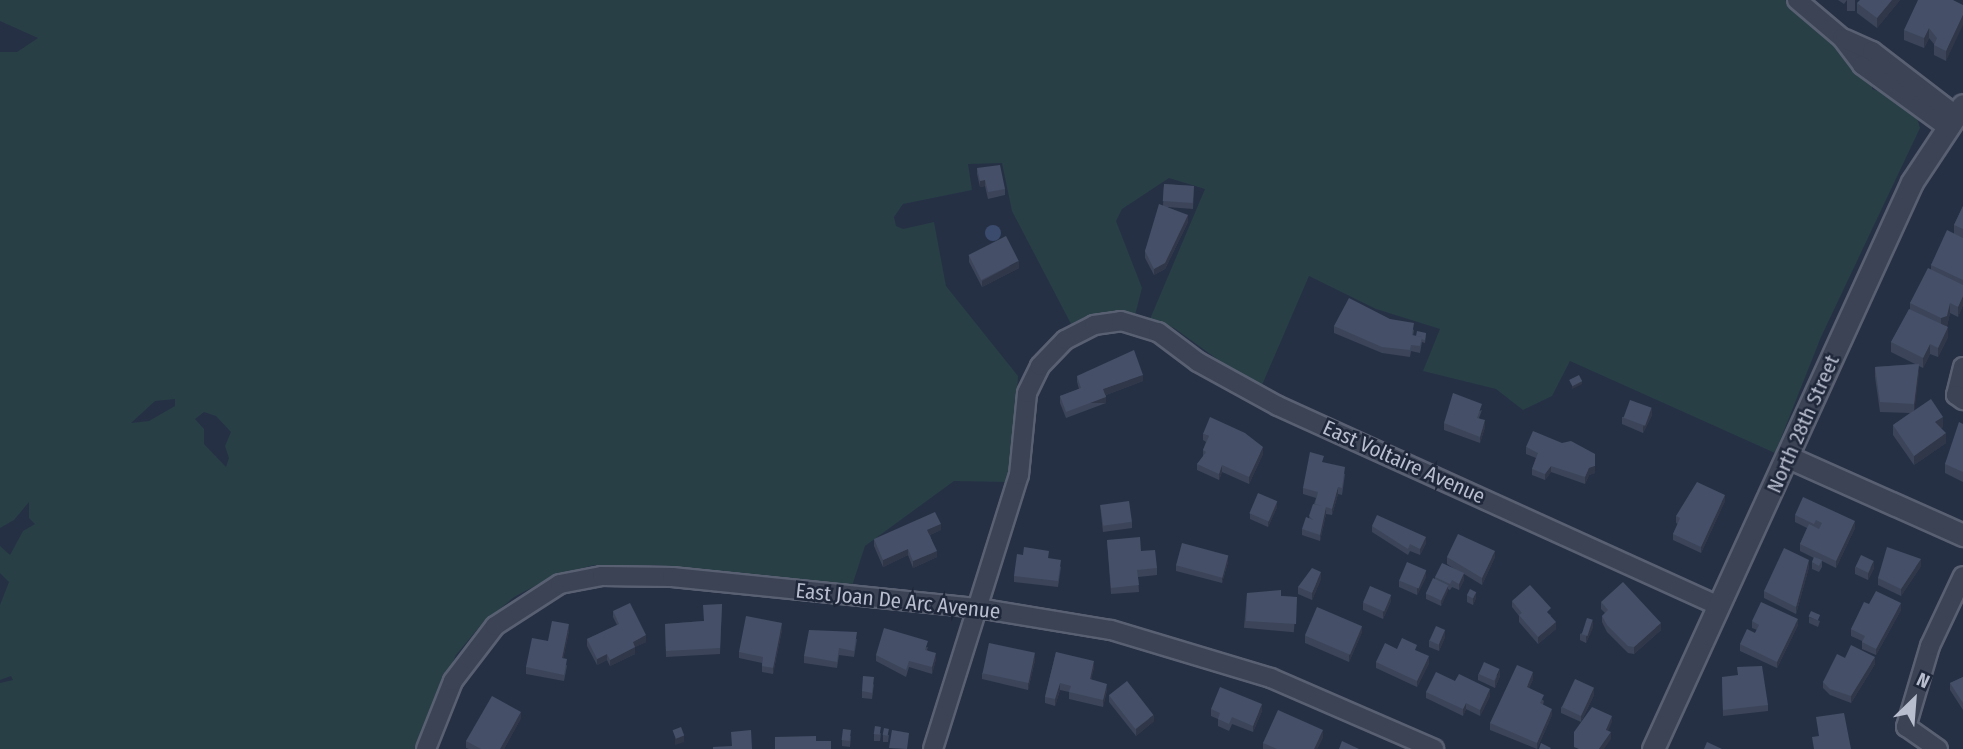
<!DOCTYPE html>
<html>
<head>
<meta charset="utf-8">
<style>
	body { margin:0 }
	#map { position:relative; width:1963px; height:749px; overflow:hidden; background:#263045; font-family:"Fira Sans Condensed",sans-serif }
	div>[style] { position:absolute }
	.green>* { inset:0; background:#283f46 }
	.water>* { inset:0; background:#3b4b6e }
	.round { border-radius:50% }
	.roads { filter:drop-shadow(2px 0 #596072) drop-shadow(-2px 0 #596072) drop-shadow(0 2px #596072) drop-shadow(0 -2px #596072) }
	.minor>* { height:18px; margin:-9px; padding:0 9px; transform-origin:9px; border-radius:9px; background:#3b4354 }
	.tertiary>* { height:21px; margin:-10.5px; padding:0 10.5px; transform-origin:10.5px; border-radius:10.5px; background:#3b4354 }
	.wall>* { inset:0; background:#3b4459; transform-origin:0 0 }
	.shaded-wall>* { inset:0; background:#303748; transform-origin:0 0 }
	.building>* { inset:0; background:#454f67; transform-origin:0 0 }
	span { translate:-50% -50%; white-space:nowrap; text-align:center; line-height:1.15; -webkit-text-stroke:5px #1f273a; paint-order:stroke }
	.street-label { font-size:21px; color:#b8bece }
	.north { position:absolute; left:1879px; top:665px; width:70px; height:70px; -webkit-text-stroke:5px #1f273a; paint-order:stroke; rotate:25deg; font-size:19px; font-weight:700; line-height:28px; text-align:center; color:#b8bece }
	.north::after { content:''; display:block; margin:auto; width:24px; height:32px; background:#b8bece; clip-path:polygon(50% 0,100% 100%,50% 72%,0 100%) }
</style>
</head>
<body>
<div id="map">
	<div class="green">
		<div style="clip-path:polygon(evenodd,0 0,1785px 0,1872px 82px,1872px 89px,1890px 95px,1916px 114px,1920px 128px,1821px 337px,1775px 453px,1570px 361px,1552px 396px,1523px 410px,1496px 389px,1423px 371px,1440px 329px,1376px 309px,1309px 276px,1262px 385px,1224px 364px,1174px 328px,1150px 319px,1205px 189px,1169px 178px,1122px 209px,1116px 221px,1142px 288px,1135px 315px,1089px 316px,1071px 324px,1012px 211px,1002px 163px,968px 164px,972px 190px,903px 204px,894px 217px,896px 226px,903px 229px,934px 222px,946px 286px,1018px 376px,1014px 451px,1006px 482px,954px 481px,865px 546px,852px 586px,656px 565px,594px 565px,556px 575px,514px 597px,480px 626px,456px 655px,415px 749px,0 749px,0 683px,13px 680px,11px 676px,0 680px,0 605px,9px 582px,0 573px,0 546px,10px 555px,23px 531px,35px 524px,29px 518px,29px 502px,14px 520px,0 528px,0 52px,17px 52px,38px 38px,0 21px,0 0,175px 399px,175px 406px,149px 421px,131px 423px,155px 401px,175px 399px,0 0,204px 412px,216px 416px,231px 432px,225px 446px,229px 458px,226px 467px,204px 444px,204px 429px,195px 419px,204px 412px)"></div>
	</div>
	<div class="water">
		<div class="round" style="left:985px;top:225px;width:16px;height:16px"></div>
	</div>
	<div class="roads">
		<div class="minor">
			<div style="left:1797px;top:0;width:59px;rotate:40.2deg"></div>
			<div style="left:1842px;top:38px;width:34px;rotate:53deg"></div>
			<div style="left:1862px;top:65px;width:104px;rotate:36deg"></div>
			<div style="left:1845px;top:39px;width:30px;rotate:24deg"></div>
			<div style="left:1872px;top:51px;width:103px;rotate:37.5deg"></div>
			<div style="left:1963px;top:367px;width:29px;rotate:104deg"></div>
			<div style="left:1956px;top:395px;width:9px;rotate:36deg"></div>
			<div style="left:426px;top:749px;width:73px;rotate:-68.3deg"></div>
			<div style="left:453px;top:681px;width:69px;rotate:-52.6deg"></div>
			<div style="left:495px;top:626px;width:77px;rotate:-32.9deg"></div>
			<div style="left:560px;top:584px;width:43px;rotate:-10.8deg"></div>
			<div style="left:602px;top:576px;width:70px;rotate:0.8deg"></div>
			<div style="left:672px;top:577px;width:308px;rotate:5.8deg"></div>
			<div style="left:978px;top:608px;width:135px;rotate:9.4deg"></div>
			<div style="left:1111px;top:630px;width:167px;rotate:16.7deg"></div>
			<div style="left:1271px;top:678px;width:178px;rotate:23.5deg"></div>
			<div style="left:933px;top:749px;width:287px;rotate:-72.6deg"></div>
			<div style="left:1019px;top:475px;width:82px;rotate:-84.4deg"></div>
			<div style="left:1027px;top:393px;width:30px;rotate:-64deg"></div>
			<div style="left:1040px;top:366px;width:36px;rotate:-46deg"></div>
			<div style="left:1065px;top:340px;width:33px;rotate:-27deg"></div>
			<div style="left:1094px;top:325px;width:27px;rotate:-8deg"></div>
			<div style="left:1121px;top:321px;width:39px;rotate:17deg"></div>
			<div style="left:1158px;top:332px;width:50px;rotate:36.9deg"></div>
			<div style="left:1198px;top:362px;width:91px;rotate:28.8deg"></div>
			<div style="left:1278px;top:406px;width:484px;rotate:24.4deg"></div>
			<div style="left:1938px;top:749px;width:39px;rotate:-145deg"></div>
			<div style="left:1906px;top:727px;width:84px;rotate:-73.5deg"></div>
			<div style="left:1930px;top:646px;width:77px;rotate:-64.8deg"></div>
		</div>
		<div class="tertiary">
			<div style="left:1788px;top:457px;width:192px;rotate:24deg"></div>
			<div style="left:1653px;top:749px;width:623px;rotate:-65.45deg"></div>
			<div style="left:1912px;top:182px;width:92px;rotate:-56.5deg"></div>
		</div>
	</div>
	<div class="wall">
		<div style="clip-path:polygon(1838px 0,1855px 0,1855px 11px,1847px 11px,1847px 0,1844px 4px)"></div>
		<div style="clip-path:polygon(1900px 0,1877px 28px,1857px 13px,1857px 3px)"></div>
		<div style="clip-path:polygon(1953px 0,1946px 61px,1934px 55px,1934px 44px,1929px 38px,1924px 48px,1904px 40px,1904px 30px)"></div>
		<div style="clip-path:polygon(977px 168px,1005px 189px,1005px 195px,988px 199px,985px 186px,980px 187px,977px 174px)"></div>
		<div style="clip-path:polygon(1164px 184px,1194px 186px,1193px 209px,1167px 207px,1188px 222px,1165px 269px,1154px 275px,1145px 258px,1145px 251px,1163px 206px)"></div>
		<div style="clip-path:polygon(1963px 206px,1963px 305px,1958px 317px,1950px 313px,1947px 326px,1948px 337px,1938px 357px,1930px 354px,1923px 368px,1919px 366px,1914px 411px,1943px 427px,1941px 428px,1946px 443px,1914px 465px,1893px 435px,1893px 425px,1910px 413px,1880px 412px,1875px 377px,1875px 367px,1915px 364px,1891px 352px,1891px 342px,1910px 309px,1910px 303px,1931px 270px,1931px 265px,1954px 234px,1954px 225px)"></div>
		<div style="clip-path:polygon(969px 255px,1019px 268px,982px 287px,969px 262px)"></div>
		<div style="clip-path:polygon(1390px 319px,1414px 330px,1413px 336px,1416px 336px,1426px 333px,1425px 343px,1422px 342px,1420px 353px,1411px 351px,1410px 357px,1382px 353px,1334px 333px,1334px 326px)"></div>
		<div style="clip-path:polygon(1077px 376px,1143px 381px,1106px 395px,1106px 403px,1066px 418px,1060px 403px,1060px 396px,1079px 389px,1077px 382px)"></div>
		<div style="clip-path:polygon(1482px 410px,1479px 418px,1485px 427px,1480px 443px,1444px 430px,1444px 423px)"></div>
		<div style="clip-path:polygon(1652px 415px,1643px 433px,1622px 424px,1622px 417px)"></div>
		<div style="clip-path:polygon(1963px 424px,1963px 482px,1945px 473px,1945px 464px)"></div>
		<div style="clip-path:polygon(1203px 434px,1263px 454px,1249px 484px,1222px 472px,1219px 480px,1197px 470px,1197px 464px,1203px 457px,1203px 450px,1206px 442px,1203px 440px)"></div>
		<div style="clip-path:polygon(1526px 447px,1595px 473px,1589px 475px,1585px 484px,1551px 472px,1545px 480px,1532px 475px,1532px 469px,1536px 458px,1526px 454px)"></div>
		<div style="clip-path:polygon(1324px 463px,1345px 474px,1342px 495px,1338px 494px,1332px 515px,1326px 514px,1320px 541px,1302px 535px,1302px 529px,1309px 518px,1316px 498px,1303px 494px,1303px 488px)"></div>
		<div style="clip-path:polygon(1725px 501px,1701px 553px,1673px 540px,1673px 534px,1678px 524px,1676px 523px,1676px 516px)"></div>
		<div style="clip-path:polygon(1100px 505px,1132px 522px,1132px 528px,1103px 532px)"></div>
		<div style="clip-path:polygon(1277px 507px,1268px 527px,1250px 519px,1250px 513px)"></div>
		<div style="clip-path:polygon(1795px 515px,1855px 528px,1836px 568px,1822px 561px,1822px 567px,1819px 572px,1812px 569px,1812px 562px,1814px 558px,1800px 551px,1800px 544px,1807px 528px,1795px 522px)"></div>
		<div style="clip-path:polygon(1372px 526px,1426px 543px,1420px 555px,1410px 551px,1408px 555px,1372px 532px)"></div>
		<div style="clip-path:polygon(941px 530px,930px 535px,937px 557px,913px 568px,908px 555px,883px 567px,874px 546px,874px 539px)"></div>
		<div style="clip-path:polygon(1107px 540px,1141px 551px,1157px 568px,1157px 575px,1138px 577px,1139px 592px,1111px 594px)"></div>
		<div style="clip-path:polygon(1447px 557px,1495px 557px,1482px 585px,1464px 574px,1464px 580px,1459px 590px,1452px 587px,1450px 590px,1448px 589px,1441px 606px,1426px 599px,1426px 593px,1435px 579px,1435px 577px,1456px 570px,1447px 564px)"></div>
		<div style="clip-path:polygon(1048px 558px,1061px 567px,1058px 587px,1014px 582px,1014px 576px)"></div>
		<div style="clip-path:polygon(1228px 562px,1222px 583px,1176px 571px,1176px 565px)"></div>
		<div style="clip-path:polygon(1921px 566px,1901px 596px,1878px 585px,1878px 578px)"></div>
		<div style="clip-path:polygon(1809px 567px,1796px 614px,1764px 598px,1764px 591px)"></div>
		<div style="clip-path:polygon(1855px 567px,1874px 568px,1868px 580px,1855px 574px)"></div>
		<div style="clip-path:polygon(1426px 577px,1417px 595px,1399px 587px,1399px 580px)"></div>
		<div style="clip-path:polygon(1321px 579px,1312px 600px,1298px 594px,1298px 587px)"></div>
		<div style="left:1247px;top:593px;width:50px;height:35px;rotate:5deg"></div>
		<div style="clip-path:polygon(1467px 595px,1476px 598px,1473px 605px,1467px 602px)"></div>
		<div style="clip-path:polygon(1391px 601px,1383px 619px,1363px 610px,1363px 603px)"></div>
		<div style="clip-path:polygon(1512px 601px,1551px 615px,1550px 616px,1556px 629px,1538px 644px,1519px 622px,1519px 616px,1512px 607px)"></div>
		<div style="clip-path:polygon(1601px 602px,1661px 630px,1634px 654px,1628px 653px,1607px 632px,1602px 622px,1602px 616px,1605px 613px,1601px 609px)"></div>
		<div style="clip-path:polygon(722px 604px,720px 654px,666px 657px,665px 624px,704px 621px)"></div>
		<div style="clip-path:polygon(1869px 604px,1901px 610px,1876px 655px,1862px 649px,1862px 641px,1851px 636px,1851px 629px)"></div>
		<div style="clip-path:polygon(613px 611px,646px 642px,635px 647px,635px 654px,610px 666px,607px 660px,597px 665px,587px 646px,587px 639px,617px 625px,613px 617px)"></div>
		<div style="clip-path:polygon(1809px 617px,1820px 621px,1818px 627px,1809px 623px)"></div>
		<div style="clip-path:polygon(1752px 621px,1798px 625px,1777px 668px,1740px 651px,1740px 644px,1755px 633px,1757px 630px,1752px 628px)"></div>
		<div style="clip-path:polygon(1593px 627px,1586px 643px,1580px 640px,1580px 634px)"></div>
		<div style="clip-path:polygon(782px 630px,773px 674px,762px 672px,762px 663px,739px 658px,739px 652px)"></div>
		<div style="clip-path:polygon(569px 631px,563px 659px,567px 666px,564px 681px,526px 674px,526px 667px,548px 641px)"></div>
		<div style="clip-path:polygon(1362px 632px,1349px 662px,1305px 643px,1305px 636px)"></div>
		<div style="clip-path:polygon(1445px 637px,1439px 651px,1429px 647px,1429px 640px)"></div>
		<div style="clip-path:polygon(857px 639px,854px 657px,839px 655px,837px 668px,804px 663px,804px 656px)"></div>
		<div style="clip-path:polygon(928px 647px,927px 650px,936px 659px,932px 674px,909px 667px,906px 677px,876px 661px,876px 655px)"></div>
		<div style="clip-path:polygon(1397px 649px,1417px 651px,1429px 663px,1417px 687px,1376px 668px,1376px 662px)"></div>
		<div style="clip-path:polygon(1056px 652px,1094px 667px,1091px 680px,1107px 690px,1103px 707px,1069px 699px,1069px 692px,1060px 690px,1055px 706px,1045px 703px,1045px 697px)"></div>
		<div style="clip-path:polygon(1845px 658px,1875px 664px,1851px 703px,1830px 695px,1823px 688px,1823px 682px)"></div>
		<div style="clip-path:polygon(1035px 660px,1028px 690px,982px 679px,982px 673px)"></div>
		<div style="clip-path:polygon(1478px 674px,1500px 676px,1495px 688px,1478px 680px)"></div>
		<div style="clip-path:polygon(1722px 677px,1768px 705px,1768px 711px,1723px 716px)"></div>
		<div style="clip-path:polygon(1963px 677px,1963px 710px,1950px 690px,1950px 683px)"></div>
		<div style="clip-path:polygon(1533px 679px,1529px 688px,1544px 701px,1543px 705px,1552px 715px,1537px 749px,1490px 730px,1490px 723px)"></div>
		<div style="clip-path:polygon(1455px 681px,1490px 696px,1480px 716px,1466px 709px,1463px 716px,1426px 698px,1426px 692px)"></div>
		<div style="clip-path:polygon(874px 684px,872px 699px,862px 698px,862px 691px)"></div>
		<div style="clip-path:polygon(1109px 695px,1154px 721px,1136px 736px,1109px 702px)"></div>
		<div style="clip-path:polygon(1594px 695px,1581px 722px,1561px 713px,1561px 707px)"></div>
		<div style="clip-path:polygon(1211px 709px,1262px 711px,1253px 732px,1232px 724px,1229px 731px,1218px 726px,1218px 719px,1211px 716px)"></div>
		<div style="clip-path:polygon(521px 718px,504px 749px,469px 749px,466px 748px,466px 741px)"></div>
		<div style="clip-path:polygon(881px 733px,880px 741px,874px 741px,874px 734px)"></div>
		<div style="clip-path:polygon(883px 735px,889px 735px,888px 742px,883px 742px)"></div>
		<div style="clip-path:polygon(851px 736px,850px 747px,842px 746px,842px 740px)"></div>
		<div style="clip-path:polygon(1323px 737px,1317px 749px,1263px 749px,1263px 743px)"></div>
	</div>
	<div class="shaded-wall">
		<div style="clip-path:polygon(1892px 0,1900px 0,1877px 28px,1877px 18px)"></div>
		<div style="clip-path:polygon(1963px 15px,1963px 25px,1946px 61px,1946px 51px)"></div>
		<div style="clip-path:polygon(1929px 28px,1929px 38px,1924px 48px,1924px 38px)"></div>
		<div style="clip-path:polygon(985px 180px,985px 186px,980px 187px,980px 181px)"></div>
		<div style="clip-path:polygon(1188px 215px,1188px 222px,1165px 269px,1154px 275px,1154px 269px)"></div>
		<div style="clip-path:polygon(1019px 261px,1019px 268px,982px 287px,982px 281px)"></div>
		<div style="clip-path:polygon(1963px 296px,1963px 305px,1958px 317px,1958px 307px)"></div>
		<div style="clip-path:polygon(1950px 303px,1950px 313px,1947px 326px,1941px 328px,1941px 318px)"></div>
		<div style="clip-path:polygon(1948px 327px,1948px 337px,1938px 357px,1938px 348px)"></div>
		<div style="clip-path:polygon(1930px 344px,1930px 354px,1923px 368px,1923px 358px)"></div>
		<div style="clip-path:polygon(1919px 364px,1919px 374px,1914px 413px,1914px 404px)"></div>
		<div style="clip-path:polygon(1143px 375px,1143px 381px,1103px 396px,1103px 389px)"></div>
		<div style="clip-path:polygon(1582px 381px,1582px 384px,1572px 389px,1572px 386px)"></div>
		<div style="left:1106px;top:397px;width:6px;height:43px;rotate:90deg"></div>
		<div style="clip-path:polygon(1652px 408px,1652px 415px,1643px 433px,1643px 427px)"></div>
		<div style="clip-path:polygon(1943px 417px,1943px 427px,1935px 432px,1935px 422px)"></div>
		<div style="clip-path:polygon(1485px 420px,1485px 427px,1480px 443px,1480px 437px)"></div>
		<div style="clip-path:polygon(1946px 433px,1946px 443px,1914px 465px,1914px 456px)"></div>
		<div style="clip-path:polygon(1263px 447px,1263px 454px,1249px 484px,1249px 477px)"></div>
		<div style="clip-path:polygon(1222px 465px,1222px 472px,1219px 480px,1219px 474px)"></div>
		<div style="clip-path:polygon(1551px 466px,1551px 472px,1545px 480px,1545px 474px)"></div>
		<div style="clip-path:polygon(1595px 466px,1595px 473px,1589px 475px,1585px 484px,1585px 477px,1589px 468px)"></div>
		<div style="clip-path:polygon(1338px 487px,1338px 494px,1332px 515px,1332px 509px)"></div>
		<div style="clip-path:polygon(1725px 495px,1725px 501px,1701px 553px,1701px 547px)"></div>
		<div style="clip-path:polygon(1277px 501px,1277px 507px,1268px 527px,1268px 521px)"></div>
		<div style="clip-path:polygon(1326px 507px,1326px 514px,1320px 541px,1320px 535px)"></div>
		<div style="clip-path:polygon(1855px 521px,1855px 528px,1836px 568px,1836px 561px)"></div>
		<div style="clip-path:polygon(941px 524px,941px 530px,927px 536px,927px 530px)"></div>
		<div style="clip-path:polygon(1426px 537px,1426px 543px,1420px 555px,1420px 549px)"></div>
		<div style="clip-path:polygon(908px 549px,908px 555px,883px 567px,883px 560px)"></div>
		<div style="clip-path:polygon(937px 551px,937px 557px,913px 568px,913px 561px)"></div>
		<div style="clip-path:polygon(1495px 551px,1495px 557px,1482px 585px,1482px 578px)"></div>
		<div style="clip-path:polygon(1228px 555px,1228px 562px,1222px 583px,1222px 577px)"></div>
		<div style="clip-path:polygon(1921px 559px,1921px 566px,1901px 596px,1901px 589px)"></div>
		<div style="clip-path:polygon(1809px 560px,1809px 567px,1796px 614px,1796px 607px)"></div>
		<div style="clip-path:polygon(1874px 561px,1874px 568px,1868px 580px,1868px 574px)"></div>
		<div style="clip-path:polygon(1426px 570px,1426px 577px,1417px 595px,1417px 589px)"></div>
		<div style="clip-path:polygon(1321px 572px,1321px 579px,1312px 600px,1312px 593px)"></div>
		<div style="clip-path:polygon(1464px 573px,1464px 580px,1459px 590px,1459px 584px)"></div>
		<div style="clip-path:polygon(1448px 585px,1448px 591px,1441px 606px,1441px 599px)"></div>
		<div style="clip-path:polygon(1476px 592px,1476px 598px,1473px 605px,1473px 598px)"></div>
		<div style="clip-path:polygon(1391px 595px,1391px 601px,1383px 619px,1383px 612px)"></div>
		<div style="clip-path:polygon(1901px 603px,1901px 610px,1876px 655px,1876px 649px)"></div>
		<div style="clip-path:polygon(1798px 619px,1798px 625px,1777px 668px,1777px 662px)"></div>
		<div style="clip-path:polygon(1593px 620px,1593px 627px,1586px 643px,1586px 637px)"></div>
		<div style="clip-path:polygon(1556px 622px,1556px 629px,1538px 644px,1538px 637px)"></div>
		<div style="clip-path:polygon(782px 623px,782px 630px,773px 674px,773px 668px)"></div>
		<div style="clip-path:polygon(1661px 623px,1661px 630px,1634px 654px,1634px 647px)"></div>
		<div style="clip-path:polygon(569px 624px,569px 631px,562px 665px,562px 658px)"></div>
		<div style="clip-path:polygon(1362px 626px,1362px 632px,1349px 662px,1349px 655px)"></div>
		<div style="clip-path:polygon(1445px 630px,1445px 637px,1439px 651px,1439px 644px)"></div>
		<div style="clip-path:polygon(646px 635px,646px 642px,633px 648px,633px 642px)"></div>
		<div style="clip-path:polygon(635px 647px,635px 654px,610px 666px,610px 660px)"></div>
		<div style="clip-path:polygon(936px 653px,936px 659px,932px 674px,932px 667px)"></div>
		<div style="clip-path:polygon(1035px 653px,1035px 660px,1028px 690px,1028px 683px)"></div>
		<div style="clip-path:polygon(607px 654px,607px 660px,597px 665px,597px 659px)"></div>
		<div style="clip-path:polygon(1429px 656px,1429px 663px,1417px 687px,1417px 681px)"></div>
		<div style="clip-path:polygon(1875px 657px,1875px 664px,1851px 703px,1851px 696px)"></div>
		<div style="clip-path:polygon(1094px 661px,1094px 667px,1090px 686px,1090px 679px)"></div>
		<div style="clip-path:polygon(1500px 669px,1500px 676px,1495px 688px,1495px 681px)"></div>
		<div style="clip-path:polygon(1533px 672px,1533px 679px,1527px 693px,1527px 687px)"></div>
		<div style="clip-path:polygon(1060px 683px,1060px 690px,1055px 706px,1055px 699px)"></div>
		<div style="clip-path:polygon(1107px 684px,1107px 690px,1103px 707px,1103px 700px)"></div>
		<div style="clip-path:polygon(1594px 688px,1594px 695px,1581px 722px,1581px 716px)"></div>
		<div style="clip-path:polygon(1490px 689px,1490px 696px,1480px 716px,1480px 710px)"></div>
		<div style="clip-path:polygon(1466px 703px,1466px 709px,1463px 716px,1463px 709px)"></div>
		<div style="clip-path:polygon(1262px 704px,1262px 711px,1253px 732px,1253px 726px)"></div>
		<div style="clip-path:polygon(1552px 709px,1552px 715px,1537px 749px,1537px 743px)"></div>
		<div style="clip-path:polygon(521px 712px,521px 718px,504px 749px,500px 749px)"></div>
		<div style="clip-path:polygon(1154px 715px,1154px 721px,1136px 736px,1136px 729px)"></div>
		<div style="clip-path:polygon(1612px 716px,1612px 722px,1606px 736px,1606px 730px)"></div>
		<div style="clip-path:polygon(1323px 730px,1323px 737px,1317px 749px,1314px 749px)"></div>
		<div style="clip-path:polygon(1611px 732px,1611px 739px,1604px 749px,1599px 749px)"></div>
		<div style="clip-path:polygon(684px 735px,684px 742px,675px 745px,675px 738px)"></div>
	</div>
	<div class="building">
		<div style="clip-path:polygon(1860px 0,1892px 0,1877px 18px,1857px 3px)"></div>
		<div style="clip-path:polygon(1918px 0,1953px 0,1963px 5px,1963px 15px,1946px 51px,1934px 45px,1937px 38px,1929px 28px,1924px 38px,1904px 30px)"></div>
		<div style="clip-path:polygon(1000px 165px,1005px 189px,988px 192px,985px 180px,980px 181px,977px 168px)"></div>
		<div style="left:1164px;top:184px;width:30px;height:17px;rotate:4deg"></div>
		<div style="clip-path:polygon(1159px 204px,1188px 215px,1165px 263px,1154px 269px,1145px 251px)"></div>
		<div style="clip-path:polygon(1963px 206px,1963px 229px,1954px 225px)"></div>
		<div style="clip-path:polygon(1947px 230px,1963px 238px,1963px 280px,1931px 265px)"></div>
		<div style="left:1006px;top:236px;width:28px;height:42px;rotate:63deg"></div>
		<div style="clip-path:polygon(1928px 268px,1963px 285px,1963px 296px,1958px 307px,1950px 303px,1947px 316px,1941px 318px,1910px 303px)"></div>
		<div style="clip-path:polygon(1349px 298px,1390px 319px,1414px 323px,1412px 335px,1422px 337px,1420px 346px,1411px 345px,1410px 350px,1382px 347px,1334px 326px)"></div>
		<div style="clip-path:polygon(1909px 309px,1948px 327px,1938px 348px,1930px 344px,1923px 358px,1891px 342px)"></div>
		<div style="clip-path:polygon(1417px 331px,1426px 333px,1425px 340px,1421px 339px,1422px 337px,1416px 336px)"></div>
		<div style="clip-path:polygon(1134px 350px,1143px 375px,1103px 389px,1106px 397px,1066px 412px,1060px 396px,1081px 388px,1077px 376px)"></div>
		<div style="clip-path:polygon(1919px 364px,1914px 404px,1880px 402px,1875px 367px)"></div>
		<div style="left:1579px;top:375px;width:7px;height:11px;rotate:63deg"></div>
		<div style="clip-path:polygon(1453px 393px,1482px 404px,1477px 418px,1485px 420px,1480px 437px,1444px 423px)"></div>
		<div style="clip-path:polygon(1931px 399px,1943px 417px,1935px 422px,1946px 433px,1914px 456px,1893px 425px)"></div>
		<div style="left:1630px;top:400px;width:23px;height:19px;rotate:20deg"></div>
		<div style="clip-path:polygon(1210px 417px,1245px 433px,1263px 447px,1249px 477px,1222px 465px,1219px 474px,1197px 464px,1206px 452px,1203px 450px,1209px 436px,1203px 434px)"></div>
		<div style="clip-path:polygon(1959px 422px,1963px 424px,1963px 472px,1945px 464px)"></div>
		<div style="clip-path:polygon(1533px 431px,1562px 443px,1571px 441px,1595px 454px,1595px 466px,1589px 468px,1585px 477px,1551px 466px,1545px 474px,1532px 469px,1538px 453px,1526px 447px)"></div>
		<div style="clip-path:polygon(1310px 452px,1324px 456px,1322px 462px,1345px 467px,1342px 488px,1338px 487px,1332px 509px,1326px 507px,1320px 535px,1302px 529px,1306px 517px,1313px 520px,1309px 516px,1313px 504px,1322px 506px,1315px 504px,1318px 492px,1303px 488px)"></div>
		<div style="clip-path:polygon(1697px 482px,1725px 495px,1701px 547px,1673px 534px,1680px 518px,1676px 516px)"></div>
		<div style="left:1258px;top:493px;width:21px;height:22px;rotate:23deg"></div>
		<div style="clip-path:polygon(1803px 497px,1855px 521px,1836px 561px,1800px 544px,1809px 524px,1819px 529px,1822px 523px,1816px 520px,1814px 524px,1795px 515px)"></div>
		<div style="left:1129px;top:501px;width:21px;height:29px;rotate:82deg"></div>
		<div style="clip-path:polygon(935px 512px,941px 524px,927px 530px,937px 551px,913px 561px,908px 549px,883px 560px,874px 539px)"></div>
		<div style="clip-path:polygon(1377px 515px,1426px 537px,1420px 549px,1410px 544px,1408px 549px,1372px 526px)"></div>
		<div style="clip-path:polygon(1458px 534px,1495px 551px,1482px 578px,1447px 557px)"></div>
		<div style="clip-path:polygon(1140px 537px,1141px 551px,1155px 550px,1157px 568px,1137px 570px,1139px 585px,1111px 588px,1107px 540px)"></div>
		<div style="left:1182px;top:543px;width:48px;height:23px;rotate:15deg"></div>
		<div style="clip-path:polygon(1024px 547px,1049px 551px,1048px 558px,1061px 560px,1058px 581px,1014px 576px,1017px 554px,1023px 555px)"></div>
		<div style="clip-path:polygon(1887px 547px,1921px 559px,1901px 589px,1878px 578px)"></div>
		<div style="clip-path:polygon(1784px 548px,1809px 560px,1796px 607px,1764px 591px)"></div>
		<div style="left:1861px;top:555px;width:14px;height:13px;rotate:25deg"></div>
		<div style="clip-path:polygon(1814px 557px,1822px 560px,1819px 566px,1812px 562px)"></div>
		<div style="left:1407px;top:562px;width:21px;height:20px;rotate:23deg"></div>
		<div style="clip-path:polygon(1442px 563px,1464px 573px,1459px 584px,1452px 580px,1450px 584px,1435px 577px)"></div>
		<div style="clip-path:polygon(1312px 568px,1321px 572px,1312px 593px,1298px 587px)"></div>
		<div style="left:1433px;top:578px;width:17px;height:17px;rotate:25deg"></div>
		<div style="clip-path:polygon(1623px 582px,1661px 623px,1634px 647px,1628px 646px,1607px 625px,1602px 616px,1608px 610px,1601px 602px)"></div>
		<div style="clip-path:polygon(1530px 585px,1551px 608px,1547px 612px,1556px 622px,1538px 637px,1519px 615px,1522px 613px,1512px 601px)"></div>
		<div style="left:1370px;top:586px;width:23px;height:18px;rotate:23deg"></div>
		<div style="left:1470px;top:589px;width:7px;height:7px;rotate:27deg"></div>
		<div style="clip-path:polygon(1281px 590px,1281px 596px,1297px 597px,1296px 624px,1246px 621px,1247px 593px)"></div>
		<div style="clip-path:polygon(1876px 591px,1901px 603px,1876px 649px,1862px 642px,1865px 636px,1851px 629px,1864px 602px,1869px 604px)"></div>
		<div style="clip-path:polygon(1761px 602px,1798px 619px,1777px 662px,1740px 644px,1747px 629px,1755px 633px,1759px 625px,1752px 621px)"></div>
		<div style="clip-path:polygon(630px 603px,646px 635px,633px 642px,635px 647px,610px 660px,607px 654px,597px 659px,587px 639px,619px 624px,613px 611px)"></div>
		<div style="clip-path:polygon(722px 604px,720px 648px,666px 651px,665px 624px,704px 621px,703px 605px)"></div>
		<div style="left:1317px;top:607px;width:49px;height:31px;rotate:23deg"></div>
		<div style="left:1811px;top:611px;width:10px;height:6px;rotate:24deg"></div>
		<div style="clip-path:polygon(746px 616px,782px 623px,773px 668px,762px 666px,763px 657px,739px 652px)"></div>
		<div style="left:1587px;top:618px;width:6px;height:17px;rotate:18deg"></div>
		<div style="clip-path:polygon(552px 621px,569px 624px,562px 658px,567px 659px,564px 675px,526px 667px,532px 638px,548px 641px)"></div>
		<div style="left:1436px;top:626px;width:10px;height:16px;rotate:24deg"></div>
		<div style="clip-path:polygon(884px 628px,928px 641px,925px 650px,936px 653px,932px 667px,909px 661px,906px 670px,876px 655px)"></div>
		<div style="clip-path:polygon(809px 630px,857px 632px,854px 651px,839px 648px,837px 662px,804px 656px)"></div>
		<div style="clip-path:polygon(1402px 638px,1417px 645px,1415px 650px,1429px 656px,1417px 681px,1376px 662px,1385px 643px,1397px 649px)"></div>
		<div style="left:989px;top:643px;width:47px;height:31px;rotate:12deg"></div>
		<div style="clip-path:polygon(1851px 645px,1875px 657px,1851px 696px,1830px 689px,1823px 682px,1837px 654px,1845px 658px)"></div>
		<div style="clip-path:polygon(1056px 652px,1094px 661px,1090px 679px,1107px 684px,1103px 700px,1069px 692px,1071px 686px,1060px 683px,1055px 699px,1045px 697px)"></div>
		<div style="left:1484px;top:662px;width:17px;height:13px;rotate:24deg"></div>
		<div style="clip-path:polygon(1517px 665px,1533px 672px,1527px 687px,1544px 695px,1540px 703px,1552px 709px,1537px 743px,1490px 723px)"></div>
		<div style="clip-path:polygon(1762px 666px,1768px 705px,1723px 710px,1722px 677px,1738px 675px,1737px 667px)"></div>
		<div style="clip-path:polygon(1436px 672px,1455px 681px,1459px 674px,1490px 689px,1480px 710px,1466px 703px,1463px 709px,1426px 692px)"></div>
		<div style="clip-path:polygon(863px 676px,874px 677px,872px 693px,862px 691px)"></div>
		<div style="clip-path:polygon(1963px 677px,1963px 703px,1950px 683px)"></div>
		<div style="left:1575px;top:679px;width:21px;height:31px;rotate:25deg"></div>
		<div style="left:1127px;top:681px;width:43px;height:23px;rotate:52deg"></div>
		<div style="clip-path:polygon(1220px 687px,1262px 704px,1253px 726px,1232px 717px,1229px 724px,1218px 719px,1220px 713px,1211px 709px)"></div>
		<div style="clip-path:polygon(492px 696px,521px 712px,500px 749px,481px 749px,466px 741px)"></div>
		<div style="clip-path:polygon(1592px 707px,1612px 716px,1606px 730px,1611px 732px,1599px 749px,1579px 749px,1574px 747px,1574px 732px)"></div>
		<div style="clip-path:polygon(1278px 710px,1323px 730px,1314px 749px,1277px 749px,1263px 743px)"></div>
		<div style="clip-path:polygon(1844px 713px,1851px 749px,1814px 749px,1812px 737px,1819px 736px,1816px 717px)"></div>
		<div style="left:875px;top:726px;width:6px;height:8px;rotate:9deg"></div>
		<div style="left:681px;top:727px;width:9px;height:9px;rotate:69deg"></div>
		<div style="left:884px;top:728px;width:5px;height:7px;rotate:11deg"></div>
		<div style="left:843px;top:729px;width:8px;height:11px;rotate:7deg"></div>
		<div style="clip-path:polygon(751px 730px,752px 749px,713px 749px,713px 747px,732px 746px,731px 732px)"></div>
		<div style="clip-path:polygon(892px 730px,909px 733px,907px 749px,889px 748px)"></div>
		<div style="clip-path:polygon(816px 736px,816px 741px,831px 741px,831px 749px,775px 749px,775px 737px)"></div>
		<div style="clip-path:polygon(1342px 741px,1359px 749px,1339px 749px)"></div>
		<div style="clip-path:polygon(1707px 742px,1722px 749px,1704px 749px)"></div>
		<div style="clip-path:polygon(1541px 743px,1551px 748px,1550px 749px,1539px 749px)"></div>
	</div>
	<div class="street-label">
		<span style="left:1803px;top:424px;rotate:-66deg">North 28th Street</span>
		<span style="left:1404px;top:462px;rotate:24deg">East Voltaire Avenue</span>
		<span style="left:898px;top:601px;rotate:6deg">East Joan De Arc Avenue</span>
	</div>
	<div class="north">N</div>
</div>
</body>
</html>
